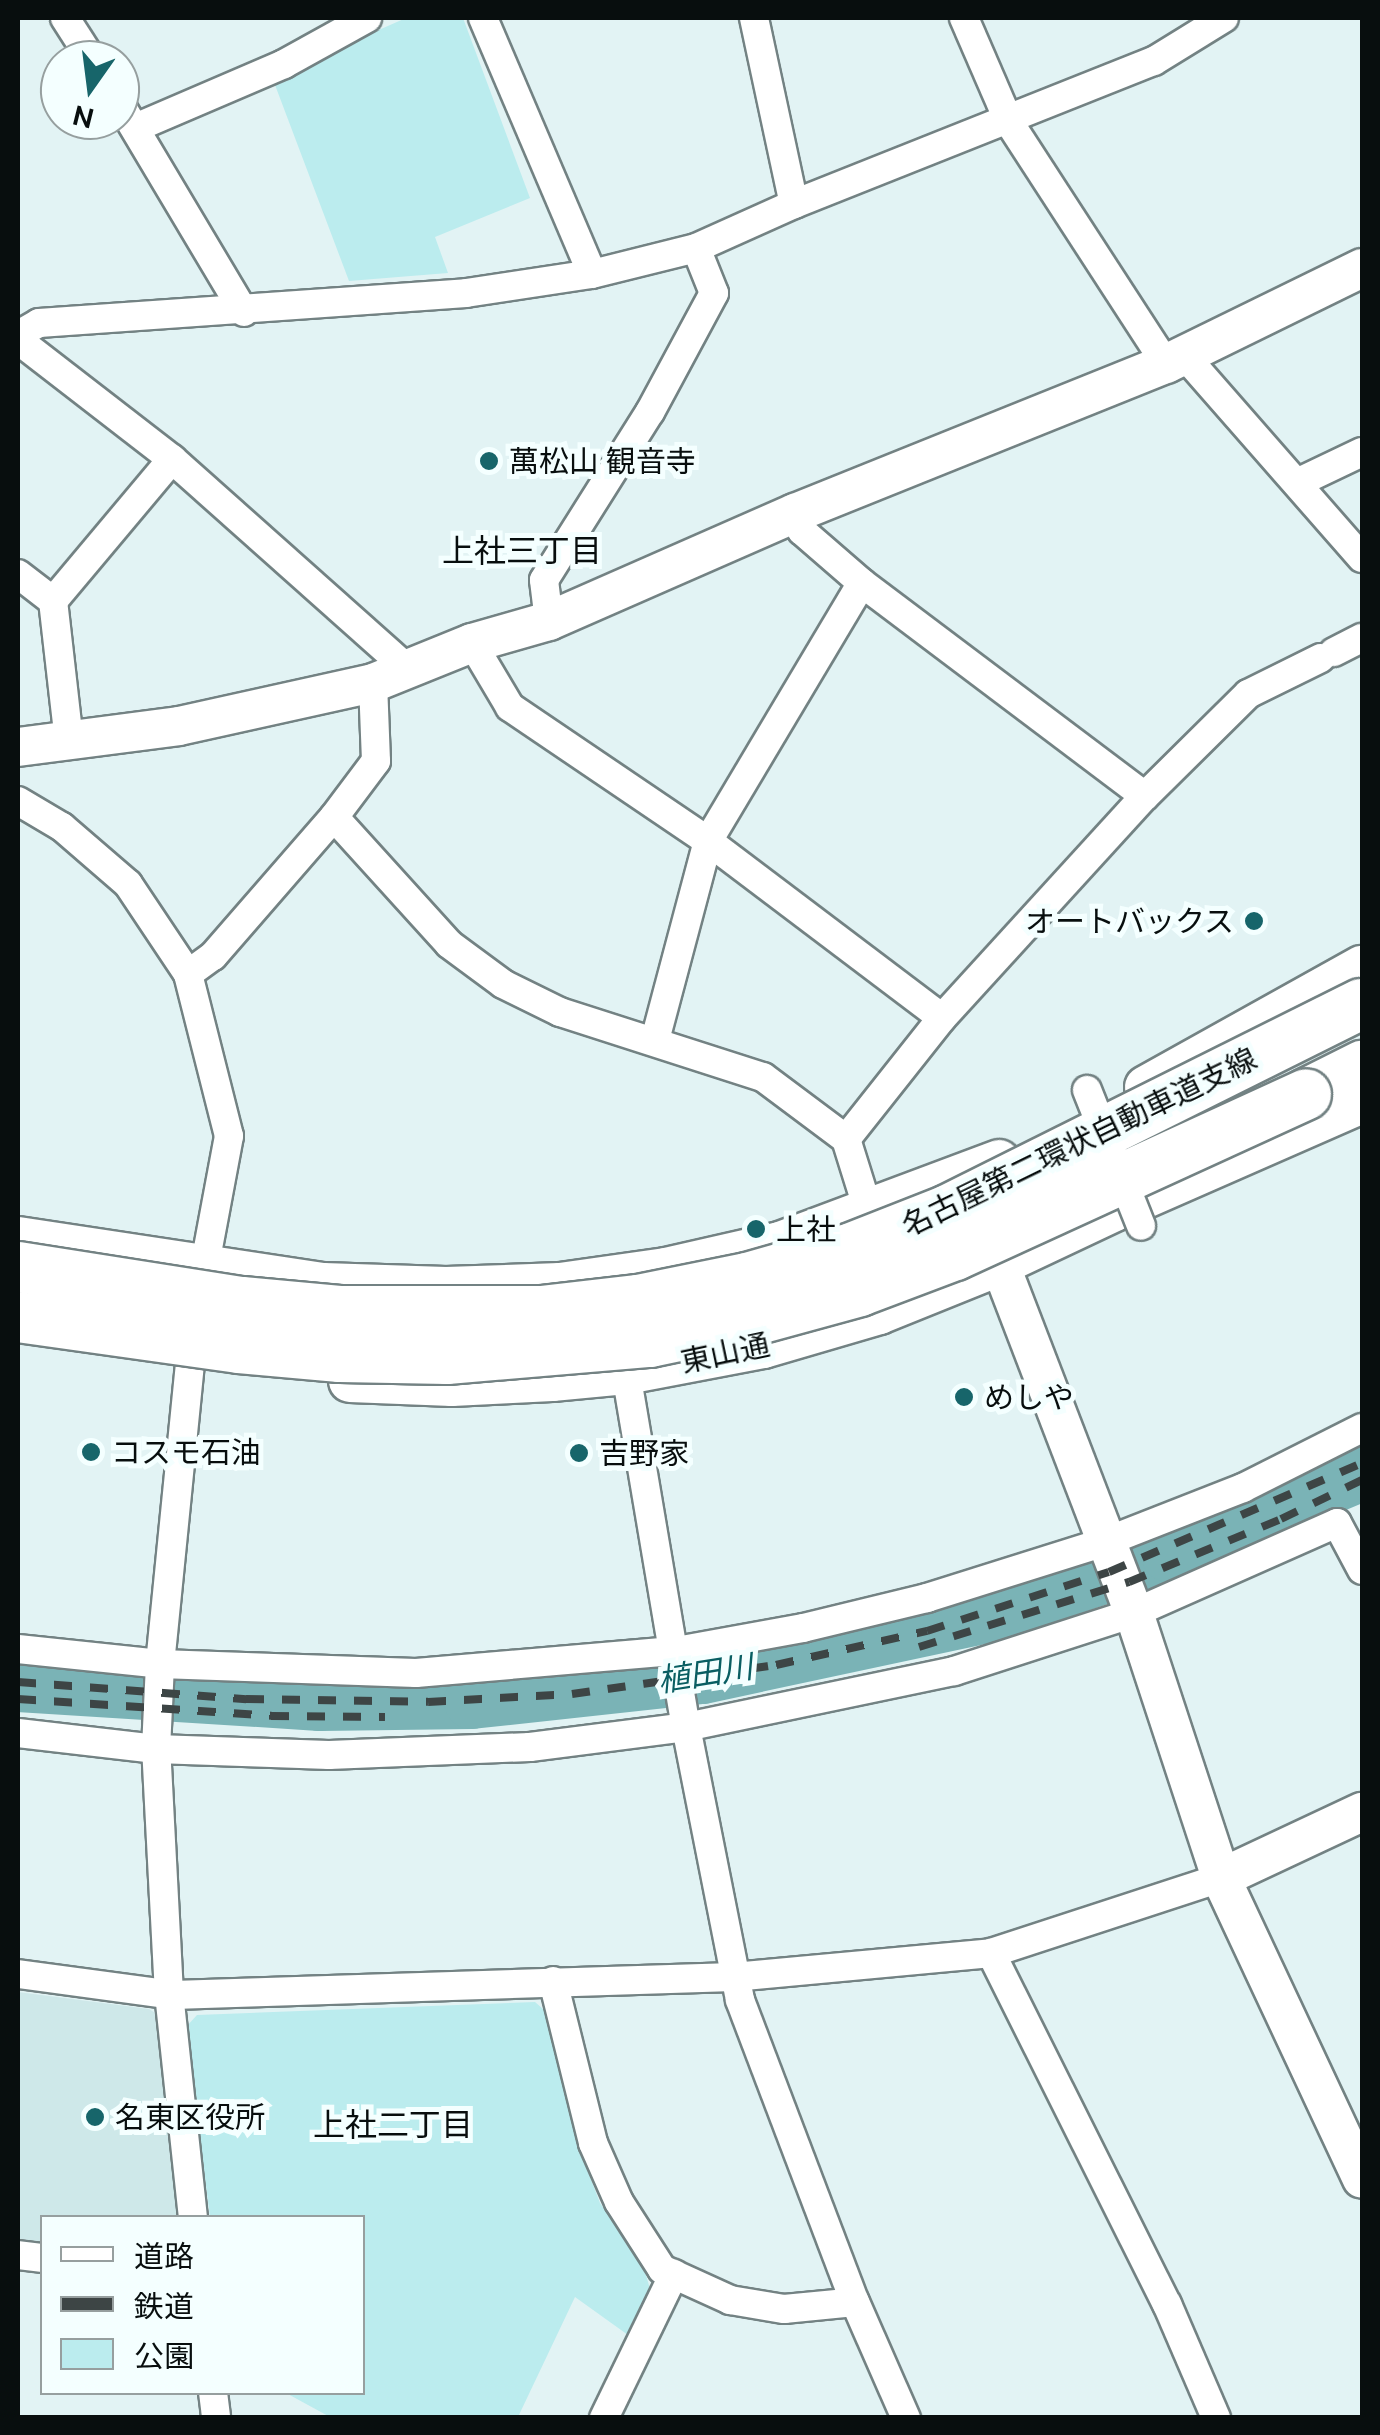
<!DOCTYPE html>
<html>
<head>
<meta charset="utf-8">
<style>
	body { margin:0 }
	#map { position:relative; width:1380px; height:2435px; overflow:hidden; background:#e2f3f4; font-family:Ubuntu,"Noto Sans JP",sans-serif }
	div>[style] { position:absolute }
	.built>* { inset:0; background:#cee8e9 }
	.green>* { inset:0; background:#bbecee }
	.river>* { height:55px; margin:-27.5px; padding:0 27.5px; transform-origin:27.5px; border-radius:27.5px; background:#7ab3b6 }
	.roads { filter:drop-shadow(2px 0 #738283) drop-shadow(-2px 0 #738283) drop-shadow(0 2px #738283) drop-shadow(0 -2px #738283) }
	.street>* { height:28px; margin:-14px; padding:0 14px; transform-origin:14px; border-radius:14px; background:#fff }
	.secondary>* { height:38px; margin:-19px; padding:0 19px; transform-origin:19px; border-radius:19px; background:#fff }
	.primary>* { height:42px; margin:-21px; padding:0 21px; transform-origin:21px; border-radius:21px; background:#fff }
	.highway>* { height:50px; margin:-25px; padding:0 25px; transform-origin:25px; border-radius:25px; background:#fff }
	.rail>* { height:8px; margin-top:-4px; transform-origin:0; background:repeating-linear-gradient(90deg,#3d4545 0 18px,transparent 0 36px) }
	.bridges { filter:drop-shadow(2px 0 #738283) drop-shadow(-2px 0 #738283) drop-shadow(0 2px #738283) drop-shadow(0 -2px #738283) }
	.street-bridge>* { height:28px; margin:-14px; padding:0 14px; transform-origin:14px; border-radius:14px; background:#fff }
	.highway-bridge>* { height:50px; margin:-25px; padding:0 25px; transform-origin:25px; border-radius:25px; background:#fff }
	.dots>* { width:28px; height:28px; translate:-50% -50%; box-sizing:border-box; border:5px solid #f4ffff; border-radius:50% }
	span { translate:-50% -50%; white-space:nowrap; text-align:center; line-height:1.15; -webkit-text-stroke:10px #f4ffff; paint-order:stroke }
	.poi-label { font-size:30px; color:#080e0e }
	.left { translate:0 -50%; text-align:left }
	.right { translate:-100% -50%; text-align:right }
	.street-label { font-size:30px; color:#080e0e }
	.neighbourhood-label { font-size:32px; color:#080e0e }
	.water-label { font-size:32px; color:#095e62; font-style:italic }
	.frame { position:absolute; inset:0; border:20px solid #080e0e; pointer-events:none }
	.legend { position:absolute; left:40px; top:2215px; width:325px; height:180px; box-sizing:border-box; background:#f4ffff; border:2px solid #969f9f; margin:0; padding:12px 18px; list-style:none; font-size:30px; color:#080e0e }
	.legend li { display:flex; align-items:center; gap:20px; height:50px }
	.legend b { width:50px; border:2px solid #969f9f }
	.north { position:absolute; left:40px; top:40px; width:100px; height:100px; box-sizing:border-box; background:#f4ffff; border:2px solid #969f9f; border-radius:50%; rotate:194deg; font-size:28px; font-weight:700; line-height:40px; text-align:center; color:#080e0e }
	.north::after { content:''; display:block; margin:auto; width:35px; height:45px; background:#17656a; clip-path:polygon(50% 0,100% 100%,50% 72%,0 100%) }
</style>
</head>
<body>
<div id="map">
	<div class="built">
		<div style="clip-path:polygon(18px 1992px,149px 2009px,160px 2016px,184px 2217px,42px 2218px,42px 2250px,18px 2247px)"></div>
	</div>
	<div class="green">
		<div style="clip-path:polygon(406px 18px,463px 18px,530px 198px,435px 237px,448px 273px,349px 281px,272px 77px)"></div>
		<div style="clip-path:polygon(535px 2002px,551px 2016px,576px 2140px,600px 2203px,643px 2265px,651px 2292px,628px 2335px,575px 2297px,518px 2417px,330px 2417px,286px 2393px,362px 2392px,362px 2218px,210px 2217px,186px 2027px,197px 2015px)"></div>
	</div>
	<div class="river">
		<div style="left:18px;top:1684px;width:302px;rotate:3.6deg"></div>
		<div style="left:319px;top:1703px;width:152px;rotate:-0.8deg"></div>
		<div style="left:471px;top:1701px;width:232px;rotate:-6.2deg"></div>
		<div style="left:702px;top:1676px;width:291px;rotate:-12.1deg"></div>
		<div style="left:987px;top:1615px;width:191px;rotate:-18.6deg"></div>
		<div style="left:1168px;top:1554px;width:210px;rotate:-22.7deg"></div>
	</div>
	<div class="roads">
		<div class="street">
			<div style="left:65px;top:18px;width:50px;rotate:57.3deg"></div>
			<div style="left:483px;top:18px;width:278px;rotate:66.9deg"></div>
			<div style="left:754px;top:18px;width:190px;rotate:77.9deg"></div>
			<div style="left:964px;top:18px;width:113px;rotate:66.6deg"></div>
			<div style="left:1009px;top:122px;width:288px;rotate:57deg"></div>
			<div style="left:120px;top:104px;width:242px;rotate:59.2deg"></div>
			<div style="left:135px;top:128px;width:162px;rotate:-23.2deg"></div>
			<div style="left:284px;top:64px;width:95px;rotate:-29deg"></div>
			<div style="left:18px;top:335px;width:24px;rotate:-30deg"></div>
			<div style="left:39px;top:323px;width:428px;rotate:-4deg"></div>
			<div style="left:466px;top:293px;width:127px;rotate:-8.6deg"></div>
			<div style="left:592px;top:274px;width:107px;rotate:-14deg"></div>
			<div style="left:696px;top:248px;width:107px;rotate:-24.2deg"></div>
			<div style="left:794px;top:204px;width:387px;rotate:-21.7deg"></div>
			<div style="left:1154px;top:61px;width:82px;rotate:-31.6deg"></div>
			<div style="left:18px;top:340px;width:195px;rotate:37.7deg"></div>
			<div style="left:172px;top:459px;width:317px;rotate:41.7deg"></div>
			<div style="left:1184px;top:355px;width:270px;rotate:48.8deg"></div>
			<div style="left:1297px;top:483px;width:72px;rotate:-25.5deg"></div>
			<div style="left:795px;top:513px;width:19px;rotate:69deg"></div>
			<div style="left:802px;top:531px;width:79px;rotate:40.9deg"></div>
			<div style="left:862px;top:583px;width:354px;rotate:37deg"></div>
			<div style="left:18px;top:574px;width:44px;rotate:37.6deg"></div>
			<div style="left:549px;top:621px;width:41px;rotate:-97deg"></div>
			<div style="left:544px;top:580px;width:199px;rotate:-57.8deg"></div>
			<div style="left:650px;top:412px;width:135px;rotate:-61.7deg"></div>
			<div style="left:714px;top:293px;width:48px;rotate:-111.8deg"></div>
			<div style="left:472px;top:643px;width:74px;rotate:59.3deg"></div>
			<div style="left:510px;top:707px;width:239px;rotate:34.1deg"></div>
			<div style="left:708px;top:841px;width:293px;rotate:37.1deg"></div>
			<div style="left:1334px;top:652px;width:31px;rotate:-27deg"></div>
			<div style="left:69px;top:741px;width:141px;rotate:-96.5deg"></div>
			<div style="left:53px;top:601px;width:185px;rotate:-50deg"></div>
			<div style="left:18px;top:801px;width:51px;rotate:30.6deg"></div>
			<div style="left:62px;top:827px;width:87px;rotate:40.8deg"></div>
			<div style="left:128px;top:884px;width:108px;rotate:56.3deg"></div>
			<div style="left:188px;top:974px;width:167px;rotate:75.8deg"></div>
			<div style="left:229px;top:1136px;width:147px;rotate:100.6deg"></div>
			<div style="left:334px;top:817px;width:171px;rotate:47.8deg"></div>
			<div style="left:449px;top:944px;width:67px;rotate:36.5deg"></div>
			<div style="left:503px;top:984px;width:64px;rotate:26.2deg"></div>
			<div style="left:560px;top:1012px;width:213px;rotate:17.8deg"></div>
			<div style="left:763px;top:1077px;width:104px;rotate:36.8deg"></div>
			<div style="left:846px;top:1139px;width:77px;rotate:72.7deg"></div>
			<div style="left:188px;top:974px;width:31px;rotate:-36deg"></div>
			<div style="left:213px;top:956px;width:184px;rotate:-49deg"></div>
			<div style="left:334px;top:817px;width:70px;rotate:-53.1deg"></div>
			<div style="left:376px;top:761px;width:78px;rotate:-92.2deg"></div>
			<div style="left:655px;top:1040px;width:206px;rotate:-75.1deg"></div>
			<div style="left:708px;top:841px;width:300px;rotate:-59.2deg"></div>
			<div style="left:846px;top:1139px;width:154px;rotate:-51.6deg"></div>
			<div style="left:942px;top:1018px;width:301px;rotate:-47.6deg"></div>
			<div style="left:1145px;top:796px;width:145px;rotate:-44.7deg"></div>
			<div style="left:1248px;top:694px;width:81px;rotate:-26.3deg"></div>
			<div style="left:626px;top:1373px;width:359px;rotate:80.4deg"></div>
			<div style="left:686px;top:1727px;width:278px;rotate:78.8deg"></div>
			<div style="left:740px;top:2000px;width:323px;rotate:69.2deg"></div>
			<div style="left:855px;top:2302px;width:127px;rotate:66.3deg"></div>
			<div style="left:18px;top:1649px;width:143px;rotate:6deg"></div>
			<div style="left:160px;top:1664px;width:256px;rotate:2deg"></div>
			<div style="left:416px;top:1673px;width:267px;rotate:-4.9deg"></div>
			<div style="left:682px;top:1650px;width:123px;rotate:-10.3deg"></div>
			<div style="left:803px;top:1628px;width:128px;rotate:-13.6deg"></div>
			<div style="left:927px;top:1598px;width:187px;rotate:-17.5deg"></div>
			<div style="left:1105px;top:1542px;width:148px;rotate:-21.4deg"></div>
			<div style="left:1243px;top:1488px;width:133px;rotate:-26.8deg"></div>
			<div style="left:18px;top:1733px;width:139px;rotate:6.6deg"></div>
			<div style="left:156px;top:1749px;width:173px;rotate:2deg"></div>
			<div style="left:329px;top:1755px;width:201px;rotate:-2.3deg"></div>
			<div style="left:530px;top:1747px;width:157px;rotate:-7.3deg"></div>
			<div style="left:686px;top:1727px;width:274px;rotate:-11.8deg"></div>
			<div style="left:954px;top:1671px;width:189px;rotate:-17.9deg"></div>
			<div style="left:1134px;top:1613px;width:222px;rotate:-23.9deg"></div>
			<div style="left:1337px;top:1523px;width:53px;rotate:62deg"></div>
			<div style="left:991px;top:1953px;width:393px;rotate:63.4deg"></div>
			<div style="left:1167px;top:2304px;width:124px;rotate:66.7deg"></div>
			<div style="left:18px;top:1974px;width:156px;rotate:7.7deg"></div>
			<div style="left:173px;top:1995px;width:561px;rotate:-1.84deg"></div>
			<div style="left:734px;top:1977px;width:258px;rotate:-5.3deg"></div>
			<div style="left:991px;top:1953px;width:242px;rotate:-18.1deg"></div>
			<div style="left:553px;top:1981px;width:167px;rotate:76.1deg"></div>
			<div style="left:593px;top:2143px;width:64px;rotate:66.2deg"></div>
			<div style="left:619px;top:2202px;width:80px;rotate:57.3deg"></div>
			<div style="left:662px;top:2269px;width:75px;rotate:24.5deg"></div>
			<div style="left:730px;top:2300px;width:55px;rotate:9.5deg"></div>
			<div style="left:784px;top:2309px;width:71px;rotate:-5.6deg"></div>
			<div style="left:193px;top:2218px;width:225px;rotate:-96.1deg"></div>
			<div style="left:169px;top:1994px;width:245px;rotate:-93deg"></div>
			<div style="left:156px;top:1749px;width:85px;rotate:-87.3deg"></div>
			<div style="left:160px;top:1664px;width:334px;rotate:-84.3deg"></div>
			<div style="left:18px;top:2255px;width:24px;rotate:7deg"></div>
			<div style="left:213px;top:2392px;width:26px;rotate:83deg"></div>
			<div style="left:604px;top:2418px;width:160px;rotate:-64.1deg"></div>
		</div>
		<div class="secondary">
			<div style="left:18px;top:747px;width:162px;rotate:-7.4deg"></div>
			<div style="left:179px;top:726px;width:199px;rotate:-12.5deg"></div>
			<div style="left:373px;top:683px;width:107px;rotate:-22deg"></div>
			<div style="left:472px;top:643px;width:80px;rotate:-15.9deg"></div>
			<div style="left:549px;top:621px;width:269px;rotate:-23.7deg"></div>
			<div style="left:795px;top:513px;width:400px;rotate:-21.9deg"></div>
			<div style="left:1166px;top:364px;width:218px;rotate:-26.1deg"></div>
			<div style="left:1000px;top:1264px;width:374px;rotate:69deg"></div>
			<div style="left:1134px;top:1613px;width:279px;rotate:71.8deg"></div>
			<div style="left:1221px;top:1878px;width:332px;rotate:64.9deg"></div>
			<div style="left:1221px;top:1878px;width:156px;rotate:-25.1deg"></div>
		</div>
		<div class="primary">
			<div style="left:1146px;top:1087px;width:247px;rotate:-29.1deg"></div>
			<div style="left:1143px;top:1198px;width:239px;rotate:-23.7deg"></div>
			<div style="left:18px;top:1238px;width:308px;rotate:8.6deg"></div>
			<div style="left:323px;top:1284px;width:123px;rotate:1.9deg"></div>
			<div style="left:446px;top:1288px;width:114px;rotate:-2deg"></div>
			<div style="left:560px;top:1284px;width:107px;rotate:-8.1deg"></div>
			<div style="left:666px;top:1269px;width:117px;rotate:-12.8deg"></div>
			<div style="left:780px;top:1243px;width:234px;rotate:-20.5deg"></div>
			<div style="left:350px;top:1381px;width:102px;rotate:2.2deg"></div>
			<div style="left:452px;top:1385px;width:100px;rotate:-2.9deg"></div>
			<div style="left:552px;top:1380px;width:74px;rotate:-5.4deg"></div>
			<div style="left:626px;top:1373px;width:139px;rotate:-10.7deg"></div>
			<div style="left:763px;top:1347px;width:121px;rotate:-16.3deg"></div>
			<div style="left:879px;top:1313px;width:131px;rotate:-22deg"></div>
			<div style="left:1000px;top:1264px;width:126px;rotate:-25.3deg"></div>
			<div style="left:1114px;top:1210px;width:61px;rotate:-35deg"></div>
		</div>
		<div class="highway">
			<div style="left:1306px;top:1094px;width:63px;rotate:-26.6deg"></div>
		</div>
	</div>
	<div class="rail">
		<div style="left:919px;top:1647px;width:220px;rotate:-17.2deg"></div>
		<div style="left:1129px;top:1582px;width:165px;rotate:-22.5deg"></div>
		<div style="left:1281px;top:1519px;width:90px;rotate:-25.7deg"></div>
		<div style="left:18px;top:1682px;width:229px;rotate:4.3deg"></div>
		<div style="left:246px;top:1699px;width:182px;rotate:0.9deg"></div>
		<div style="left:428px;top:1702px;width:144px;rotate:-3.2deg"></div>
		<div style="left:572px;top:1694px;width:206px;rotate:-8.1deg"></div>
		<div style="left:776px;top:1665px;width:155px;rotate:-12.7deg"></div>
		<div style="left:927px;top:1631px;width:191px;rotate:-18deg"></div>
		<div style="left:1109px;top:1572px;width:275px;rotate:-23.3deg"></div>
		<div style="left:18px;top:1699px;width:254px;rotate:3.8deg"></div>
		<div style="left:271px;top:1716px;width:114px;rotate:0.5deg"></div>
	</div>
	<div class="bridges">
		<div class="street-bridge">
			<div style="left:1087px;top:1090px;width:146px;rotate:68.3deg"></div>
		</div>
		<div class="highway-bridge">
			<div style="left:18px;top:1267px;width:227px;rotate:8.9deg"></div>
			<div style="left:242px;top:1302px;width:98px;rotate:5.2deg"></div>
			<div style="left:340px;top:1311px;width:201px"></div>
			<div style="left:541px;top:1311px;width:98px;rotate:-6.5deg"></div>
			<div style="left:638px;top:1300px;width:111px;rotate:-11.4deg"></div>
			<div style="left:747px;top:1278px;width:106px;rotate:-15.9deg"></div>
			<div style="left:849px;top:1249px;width:106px;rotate:-21.5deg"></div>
			<div style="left:948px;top:1210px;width:462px;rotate:-26.5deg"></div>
			<div style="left:18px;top:1317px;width:223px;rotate:8deg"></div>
			<div style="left:239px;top:1348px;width:101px;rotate:5.1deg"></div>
			<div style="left:340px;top:1357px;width:107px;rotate:1.1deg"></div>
			<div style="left:447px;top:1359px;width:204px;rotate:-4.8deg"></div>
			<div style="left:650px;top:1342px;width:107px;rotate:-11.8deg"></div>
			<div style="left:755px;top:1320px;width:109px;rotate:-15.4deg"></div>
			<div style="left:860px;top:1291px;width:102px;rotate:-20.8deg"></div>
			<div style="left:955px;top:1255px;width:386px;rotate:-24.6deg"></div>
		</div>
	</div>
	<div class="dots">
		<div style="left:489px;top:461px;background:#17656a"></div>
		<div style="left:1254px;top:921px;background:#17656a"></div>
		<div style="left:756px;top:1229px;background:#17656a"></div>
		<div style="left:964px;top:1397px;background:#17656a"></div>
		<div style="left:91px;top:1452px;background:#17656a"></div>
		<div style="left:579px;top:1453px;background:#17656a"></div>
		<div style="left:95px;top:2117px;background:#17656a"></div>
	</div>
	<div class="poi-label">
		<span class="left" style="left:509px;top:461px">萬松山 観音寺</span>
		<span class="right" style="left:1234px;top:921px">オートバックス</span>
		<span class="left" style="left:776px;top:1229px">上社</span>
		<span class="left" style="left:984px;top:1397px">めしや</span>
		<span class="left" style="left:111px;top:1452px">コスモ石油</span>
		<span class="left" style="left:599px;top:1453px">吉野家</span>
		<span class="left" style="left:115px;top:2117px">名東区役所</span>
	</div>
	<div class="street-label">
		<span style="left:1079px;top:1142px;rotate:-26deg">名古屋第二環状自動車道支線</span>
		<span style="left:725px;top:1353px;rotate:-12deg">東山通</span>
	</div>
	<div class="neighbourhood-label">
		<span style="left:522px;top:550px">上社三丁目</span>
		<span style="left:393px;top:2124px">上社二丁目</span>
	</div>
	<div class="water-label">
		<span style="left:705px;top:1673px;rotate:-9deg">植田川</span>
	</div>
	<div class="frame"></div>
	<ul class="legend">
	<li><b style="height:12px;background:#fff"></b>道路</li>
	<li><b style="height:12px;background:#3d4545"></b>鉄道</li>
	<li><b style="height:28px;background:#bbecee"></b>公園</li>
	</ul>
	<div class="north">N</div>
</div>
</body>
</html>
